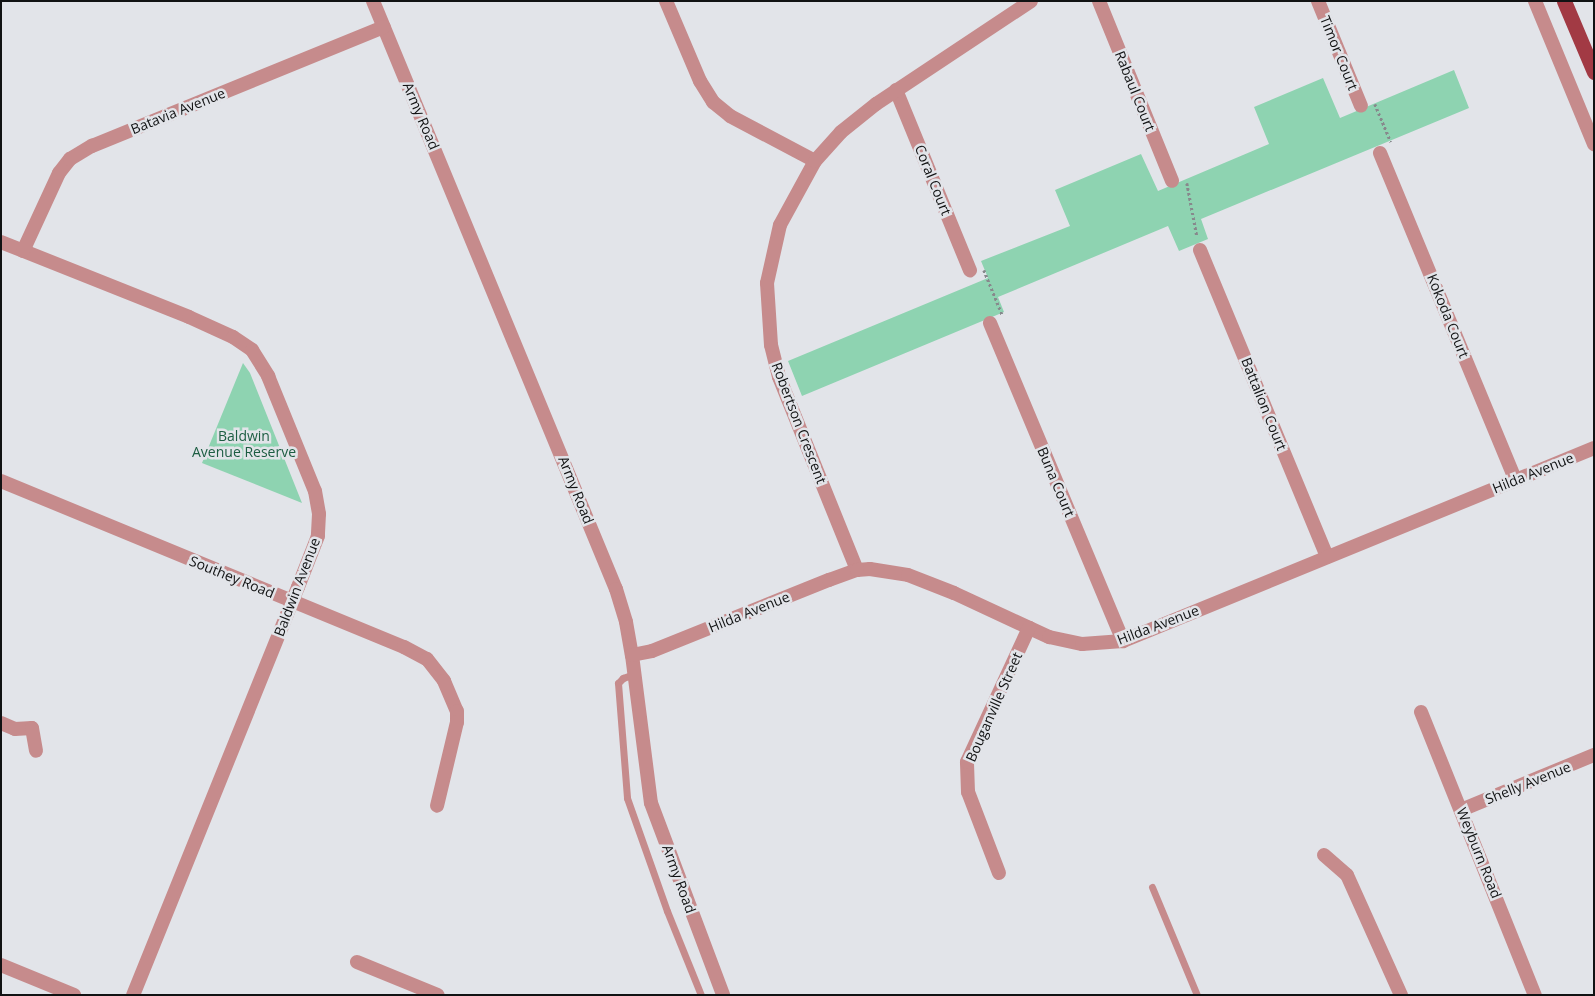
<!DOCTYPE html>
<html>
<head>
<meta charset="utf-8">
<style>
	body { margin:0 }
	#map { position:relative; width:1595px; height:996px; overflow:hidden; background:#e2e4e9; font-family:"Open Sans",sans-serif }
	div>[style] { position:absolute }
	.green>* { inset:0; background:#8ed3b1 }
	.path>* { height:2.5px; margin-top:-1.25px; transform-origin:0; background:repeating-linear-gradient(90deg,#87888c 0 2.5px,transparent 0 5px) }
	.lane>* { height:7px; margin:-3.5px; padding:0 3.5px; transform-origin:3.5px; border-radius:3.5px; background:#c68b8c }
	.street>* { height:14px; margin:-7px; padding:0 7px; transform-origin:7px; border-radius:7px; background:#c68b8c }
	.primary>* { height:15px; margin:-7.5px; padding:0 7.5px; transform-origin:7.5px; border-radius:7.5px; background:#a23a44 }
	span { translate:-50% -50%; white-space:nowrap; text-align:center; line-height:1.15; -webkit-text-stroke:5px #e2e4e9; paint-order:stroke }
	.street-label { font-size:14px; color:#111213 }
	.park-label { font-size:14px; color:#1c5d42 }
	.frame { position:absolute; inset:0; border:2px solid #111213; pointer-events:none }
</style>
</head>
<body>
<div id="map">
	<div class="green">
		<div style="clip-path:polygon(1454px 70px,1469px 108px,1201px 219px,1208px 239px,1179px 251px,1168px 226px,998px 297px,1004px 312px,802px 396px,788px 361px,988px 278px,981px 261px,1070px 226px,1055px 190px,1141px 154px,1158px 191px,1269px 144px,1254px 107px,1323px 78px,1340px 118px)"></div>
		<div style="clip-path:polygon(243px 363px,250px 373px,302px 503px,202px 463px)"></div>
	</div>
	<div class="path">
		<div style="left:1375px;top:104px;width:41px;rotate:67.2deg"></div>
		<div style="left:1187px;top:183px;width:54px;rotate:79.3deg"></div>
		<div style="left:984px;top:270px;width:48px;rotate:67.8deg"></div>
	</div>
	<div class="lane">
		<div style="left:634px;top:674px;width:12px;rotate:160deg"></div>
		<div style="left:623px;top:678px;width:7px;rotate:135deg"></div>
		<div style="left:618px;top:683px;width:115px;rotate:85.5deg"></div>
		<div style="left:627px;top:798px;width:120px;rotate:70.5deg"></div>
		<div style="left:667px;top:911px;width:91px;rotate:68deg"></div>
		<div style="left:1152px;top:887px;width:117px;rotate:67.4deg"></div>
	</div>
	<div class="street">
		<div style="left:373px;top:1px;width:636px;rotate:67.55deg"></div>
		<div style="left:616px;top:589px;width:34px;rotate:73deg"></div>
		<div style="left:626px;top:622px;width:34px;rotate:80deg"></div>
		<div style="left:632px;top:655px;width:149px;rotate:82.7deg"></div>
		<div style="left:651px;top:803px;width:205px;rotate:69.4deg"></div>
		<div style="left:666px;top:1px;width:87px;rotate:67deg"></div>
		<div style="left:700px;top:81px;width:25px;rotate:58deg"></div>
		<div style="left:713px;top:102px;width:22px;rotate:39deg"></div>
		<div style="left:730px;top:116px;width:96px;rotate:27.9deg"></div>
		<div style="left:1099px;top:1px;width:194px;rotate:67.9deg"></div>
		<div style="left:1318px;top:1px;width:113px;rotate:67.7deg"></div>
		<div style="left:1535px;top:1px;width:155px;rotate:67.6deg"></div>
		<div style="left:896px;top:90px;width:195px;rotate:67.7deg"></div>
		<div style="left:1380px;top:153px;width:353px;rotate:67.5deg"></div>
		<div style="left:1px;top:242px;width:202px;rotate:21.7deg"></div>
		<div style="left:189px;top:317px;width:48px;rotate:24.4deg"></div>
		<div style="left:233px;top:337px;width:23px;rotate:34deg"></div>
		<div style="left:252px;top:350px;width:31px;rotate:58deg"></div>
		<div style="left:268px;top:376px;width:124px;rotate:67.8deg"></div>
		<div style="left:315px;top:491px;width:23px;rotate:80deg"></div>
		<div style="left:319px;top:514px;width:22px;rotate:93deg"></div>
		<div style="left:318px;top:536px;width:55px;rotate:111.4deg"></div>
		<div style="left:298px;top:587px;width:440px;rotate:112deg"></div>
		<div style="left:1200px;top:250px;width:332px;rotate:67.5deg"></div>
		<div style="left:23px;top:251px;width:86px;rotate:-65.2deg"></div>
		<div style="left:59px;top:173px;width:18px;rotate:-52deg"></div>
		<div style="left:70px;top:159px;width:26px;rotate:-31deg"></div>
		<div style="left:92px;top:146px;width:315px;rotate:-22.2deg"></div>
		<div style="left:990px;top:323px;width:345px;rotate:67.3deg"></div>
		<div style="left:1px;top:481px;width:436px;rotate:22.4deg"></div>
		<div style="left:404px;top:647px;width:26px;rotate:28deg"></div>
		<div style="left:427px;top:659px;width:28px;rotate:52deg"></div>
		<div style="left:444px;top:681px;width:33px;rotate:67deg"></div>
		<div style="left:457px;top:711px;width:11px;rotate:90deg"></div>
		<div style="left:457px;top:722px;width:86px;rotate:103.4deg"></div>
		<div style="left:857px;top:570px;width:208px;rotate:-112deg"></div>
		<div style="left:779px;top:377px;width:33px;rotate:-104deg"></div>
		<div style="left:771px;top:345px;width:62px;rotate:-93.7deg"></div>
		<div style="left:767px;top:283px;width:59px;rotate:-77.4deg"></div>
		<div style="left:780px;top:225px;width:73px;rotate:-61.3deg"></div>
		<div style="left:815px;top:161px;width:39px;rotate:-48deg"></div>
		<div style="left:841px;top:132px;width:45px;rotate:-38.7deg"></div>
		<div style="left:876px;top:104px;width:186px;rotate:-33.6deg"></div>
		<div style="left:632px;top:655px;width:20px;rotate:-11deg"></div>
		<div style="left:652px;top:651px;width:191px;rotate:-21.9deg"></div>
		<div style="left:829px;top:580px;width:30px;rotate:-20deg"></div>
		<div style="left:857px;top:570px;width:13px;rotate:-4deg"></div>
		<div style="left:870px;top:569px;width:38px;rotate:9deg"></div>
		<div style="left:908px;top:575px;width:49px;rotate:21.4deg"></div>
		<div style="left:954px;top:593px;width:105px;rotate:24.9deg"></div>
		<div style="left:1049px;top:637px;width:34px;rotate:12deg"></div>
		<div style="left:1082px;top:644px;width:41px;rotate:-4.2deg"></div>
		<div style="left:1123px;top:641px;width:509px;rotate:-22.28deg"></div>
		<div style="left:1421px;top:712px;width:305px;rotate:68.1deg"></div>
		<div style="left:1px;top:723px;width:15px;rotate:23deg"></div>
		<div style="left:15px;top:729px;width:17px;rotate:-3deg"></div>
		<div style="left:32px;top:728px;width:23px;rotate:80deg"></div>
		<div style="left:1461px;top:810px;width:144px;rotate:-22.5deg"></div>
		<div style="left:1324px;top:855px;width:30px;rotate:41deg"></div>
		<div style="left:1347px;top:875px;width:132px;rotate:65.8deg"></div>
		<div style="left:999px;top:873px;width:87px;rotate:-110.9deg"></div>
		<div style="left:968px;top:792px;width:30px;rotate:-92deg"></div>
		<div style="left:967px;top:762px;width:148px;rotate:-65.2deg"></div>
		<div style="left:357px;top:962px;width:87px;rotate:22.2deg"></div>
		<div style="left:1px;top:965px;width:79px;rotate:22.3deg"></div>
	</div>
	<div class="primary">
		<div style="left:1564px;top:1px;width:77px;rotate:67.1deg"></div>
	</div>
	<div class="street-label">
		<span style="left:1339px;top:53px;rotate:68deg">Timor Court</span>
		<span style="left:1135px;top:91px;rotate:68deg">Rabaul Court</span>
		<span style="left:178px;top:111px;rotate:-22deg">Batavia Avenue</span>
		<span style="left:421px;top:116px;rotate:67deg">Army Road</span>
		<span style="left:933px;top:180px;rotate:68deg">Coral Court</span>
		<span style="left:1448px;top:316px;rotate:68deg">Kokoda Court</span>
		<span style="left:1264px;top:404px;rotate:68deg">Battalion Court</span>
		<span style="left:799px;top:423px;rotate:69deg">Robertson Crescent</span>
		<span style="left:1533px;top:473px;rotate:-22deg">Hilda Avenue</span>
		<span style="left:1056px;top:482px;rotate:67deg">Buna Court</span>
		<span style="left:576px;top:490px;rotate:68deg">Army Road</span>
		<span style="left:232px;top:577px;rotate:22deg">Southey Road</span>
		<span style="left:297px;top:587px;rotate:-69deg">Baldwin Avenue</span>
		<span style="left:749px;top:612px;rotate:-22deg">Hilda Avenue</span>
		<span style="left:1158px;top:625px;rotate:-21deg">Hilda Avenue</span>
		<span style="left:994px;top:707px;rotate:-66deg">Bouganville Street</span>
		<span style="left:1528px;top:783px;rotate:-22deg">Shelly Avenue</span>
		<span style="left:1479px;top:853px;rotate:68deg">Weyburn Road</span>
		<span style="left:679px;top:879px;rotate:70deg">Army Road</span>
	</div>
	<div class="park-label">
		<span style="left:244px;top:444px">Baldwin<br>Avenue Reserve</span>
	</div>
	<div class="frame"></div>
</div>
</body>
</html>
